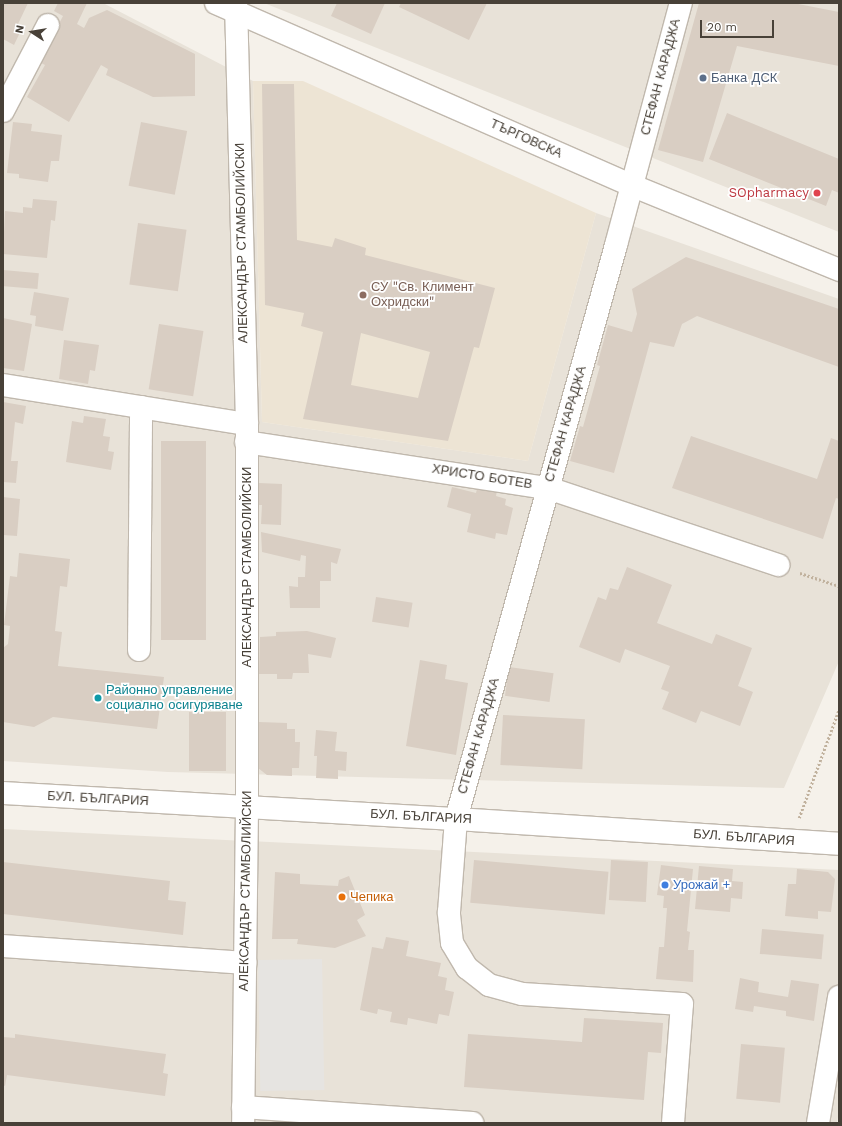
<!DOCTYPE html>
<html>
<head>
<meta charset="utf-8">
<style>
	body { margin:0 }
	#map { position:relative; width:842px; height:1126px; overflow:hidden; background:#f5f1ea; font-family:"Work Sans",sans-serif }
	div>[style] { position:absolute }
	.residential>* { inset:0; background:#e8e2d8 }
	.education>* { inset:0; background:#ede4d4 }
	.parking>* { inset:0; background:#e6e4e1; transform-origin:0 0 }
	.building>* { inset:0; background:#d9cec3; transform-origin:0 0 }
	.path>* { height:2.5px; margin-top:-1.25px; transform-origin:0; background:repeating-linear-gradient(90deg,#c1b29e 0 2px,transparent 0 4px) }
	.roads { filter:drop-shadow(1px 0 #c0b8ad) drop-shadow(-1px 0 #c0b8ad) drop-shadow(0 1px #c0b8ad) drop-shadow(0 -1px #c0b8ad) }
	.minor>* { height:22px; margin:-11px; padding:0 11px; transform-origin:11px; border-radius:11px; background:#fff }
	.dots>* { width:11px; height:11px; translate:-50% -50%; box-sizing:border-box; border:2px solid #fff; border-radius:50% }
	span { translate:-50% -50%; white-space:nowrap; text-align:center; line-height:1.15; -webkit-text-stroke:3.5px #fff; paint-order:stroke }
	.street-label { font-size:13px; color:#484138 }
	.service-label { font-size:13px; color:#4e5e75 }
	.left { translate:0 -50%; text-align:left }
	.health-label { font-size:13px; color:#be3a42 }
	.right { translate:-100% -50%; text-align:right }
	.education-label { font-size:13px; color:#785e54 }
	.culture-label { font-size:13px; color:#0d838f }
	.shop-label { font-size:13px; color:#366cbe }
	.food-label { font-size:13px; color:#c56008 }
	.frame { position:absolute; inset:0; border:4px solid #484138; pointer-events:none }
	.north { position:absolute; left:12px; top:12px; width:40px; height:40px; -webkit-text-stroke:3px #fff; paint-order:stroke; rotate:282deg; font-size:11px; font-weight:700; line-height:16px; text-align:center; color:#484138 }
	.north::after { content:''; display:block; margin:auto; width:14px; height:18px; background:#484138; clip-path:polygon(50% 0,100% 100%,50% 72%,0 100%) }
	.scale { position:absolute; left:700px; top:20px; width:74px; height:18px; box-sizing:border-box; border:2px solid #484138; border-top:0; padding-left:5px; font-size:12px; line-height:14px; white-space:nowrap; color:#484138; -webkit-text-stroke:3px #fff; paint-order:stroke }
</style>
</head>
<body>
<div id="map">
	<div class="residential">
		<div style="clip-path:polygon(3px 3px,103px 3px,253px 81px,262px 422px,528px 461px,596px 213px,839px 299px,839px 661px,784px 788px,168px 772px,3px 761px)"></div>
		<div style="clip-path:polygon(264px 3px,839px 3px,839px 232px)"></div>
		<div style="clip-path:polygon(3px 829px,839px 870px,839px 1111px,837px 1123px,3px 1123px)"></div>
	</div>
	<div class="education">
		<div style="clip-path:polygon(253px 81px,303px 81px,596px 213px,528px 461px,262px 422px)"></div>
	</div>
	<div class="parking">
		<div style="left:322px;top:959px;width:131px;height:64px;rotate:89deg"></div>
	</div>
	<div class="building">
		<div style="clip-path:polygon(3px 3px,28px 3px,18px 24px,23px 26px,14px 45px,3px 39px)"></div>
		<div style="clip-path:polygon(58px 3px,87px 3px,77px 24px,84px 28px,89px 18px,107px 10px,195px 54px,195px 96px,153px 97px,106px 75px,108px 69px,101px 65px,69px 122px,27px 97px,45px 65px,39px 62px,63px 16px,54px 11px)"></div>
		<div style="clip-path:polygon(337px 3px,385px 3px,371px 34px,331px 16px)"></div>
		<div style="clip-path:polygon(401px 3px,487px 3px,469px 40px,399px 7px)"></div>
		<div style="clip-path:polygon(699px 3px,793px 3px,839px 12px,839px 66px,737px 46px,703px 162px,658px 150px)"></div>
		<div style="clip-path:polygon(evenodd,262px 84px,294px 84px,297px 240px,332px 247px,335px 238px,366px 248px,365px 255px,495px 288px,479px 348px,474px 347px,448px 441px,303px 419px,323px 332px,301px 326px,304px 313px,265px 305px,262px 84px,361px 333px,430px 352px,418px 398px,351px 385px,361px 333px)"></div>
		<div style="clip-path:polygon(727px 113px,839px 159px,839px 193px,832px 190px,826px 206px,709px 159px)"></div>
		<div style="clip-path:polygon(13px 122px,32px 124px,31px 131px,62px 135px,59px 161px,51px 161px,48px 182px,19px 178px,19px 174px,7px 173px)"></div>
		<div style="left:141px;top:122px;width:47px;height:65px;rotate:11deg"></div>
		<div style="clip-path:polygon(33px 199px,57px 201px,55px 221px,51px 220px,47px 258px,3px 254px,5px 211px,23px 213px,23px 207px,32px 208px)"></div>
		<div style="left:138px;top:223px;width:49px;height:62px;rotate:8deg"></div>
		<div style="clip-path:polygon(686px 257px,839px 309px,839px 367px,697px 316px,682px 324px,674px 347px,650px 342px,614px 473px,570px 461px,580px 426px,583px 427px,600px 366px,597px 365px,608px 325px,632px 332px,637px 314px,632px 289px)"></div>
		<div style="left:3px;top:270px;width:36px;height:16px;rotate:5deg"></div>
		<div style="clip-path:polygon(34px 292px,69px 298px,63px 331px,35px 326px,36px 316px,30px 315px)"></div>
		<div style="clip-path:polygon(3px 318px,32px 324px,24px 371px,3px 368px)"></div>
		<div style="left:159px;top:324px;width:45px;height:66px;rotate:9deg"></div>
		<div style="clip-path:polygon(64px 340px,99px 345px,95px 371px,90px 370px,88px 384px,59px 379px)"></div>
		<div style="clip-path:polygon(3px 402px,26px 406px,23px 424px,15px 422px,11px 461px,18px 461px,16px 483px,3px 482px)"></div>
		<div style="clip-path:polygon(84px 416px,106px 419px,103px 436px,110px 437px,108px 451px,114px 452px,111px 470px,66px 462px,72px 421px,83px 423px)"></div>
		<div style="clip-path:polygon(691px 436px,817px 479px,831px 438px,839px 441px,839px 499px,836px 498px,823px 539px,672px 488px)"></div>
		<div style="left:161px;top:441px;width:45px;height:199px"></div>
		<div style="clip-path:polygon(259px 483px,282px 484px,281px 525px,261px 524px,262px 505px,259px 505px)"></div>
		<div style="clip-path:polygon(478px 485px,497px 490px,496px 496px,506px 499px,505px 505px,513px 508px,507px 535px,496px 533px,495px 539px,467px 532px,471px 514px,447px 507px,452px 487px,476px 493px)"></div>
		<div style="clip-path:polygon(3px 497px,20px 499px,17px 536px,3px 535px)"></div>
		<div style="clip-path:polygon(261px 532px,341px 549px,337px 564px,331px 562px,331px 581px,320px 581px,320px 608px,290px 608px,289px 586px,298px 587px,298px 577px,305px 577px,306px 556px,301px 555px,300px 561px,262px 552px)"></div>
		<div style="clip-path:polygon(19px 553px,70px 559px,67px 587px,60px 586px,55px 631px,62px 632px,58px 666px,164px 677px,157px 729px,53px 717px,34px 727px,3px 722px,3px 648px,8px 644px,10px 626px,4px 625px,10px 576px,17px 577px)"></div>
		<div style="clip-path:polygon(627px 567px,672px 585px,657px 623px,712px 644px,716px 634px,752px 648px,738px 686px,753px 692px,740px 726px,701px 711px,696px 723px,662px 709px,669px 692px,661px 689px,670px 666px,625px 649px,620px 663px,579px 647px,598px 597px,606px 600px,610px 588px,618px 590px)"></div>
		<div style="left:376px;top:597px;width:37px;height:25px;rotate:9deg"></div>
		<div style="clip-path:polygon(307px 631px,336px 638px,331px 658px,308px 654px,309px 673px,293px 673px,292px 679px,277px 679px,277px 674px,259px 674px,260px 637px,276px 636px,276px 632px)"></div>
		<div style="clip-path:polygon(420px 660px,447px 665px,445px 679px,468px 683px,456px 755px,406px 746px)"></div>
		<div style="left:509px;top:667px;width:45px;height:29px;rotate:8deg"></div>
		<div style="left:189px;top:712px;width:37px;height:59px"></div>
		<div style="left:503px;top:715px;width:82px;height:50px;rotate:3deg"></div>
		<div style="clip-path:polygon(259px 722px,287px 723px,287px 729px,295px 729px,295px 742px,300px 742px,299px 768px,292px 768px,292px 776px,267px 775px,258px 768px)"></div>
		<div style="clip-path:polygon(316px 730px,337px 732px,335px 751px,347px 752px,346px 771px,338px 770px,338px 779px,316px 778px,317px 756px,314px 756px)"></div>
		<div style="left:474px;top:860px;width:135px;height:43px;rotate:5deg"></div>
		<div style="left:611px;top:860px;width:37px;height:40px;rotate:3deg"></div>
		<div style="clip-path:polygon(3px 862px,170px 881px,168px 900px,186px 902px,183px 935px,3px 914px)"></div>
		<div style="clip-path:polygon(661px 865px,693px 869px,687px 931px,690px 932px,688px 950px,694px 950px,693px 982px,656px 979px,659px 947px,664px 947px,667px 908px,663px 908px,664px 896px,657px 895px)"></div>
		<div style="clip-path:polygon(699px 866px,733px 869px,732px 881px,743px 882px,742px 899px,731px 898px,730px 912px,695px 909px)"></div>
		<div style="clip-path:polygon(797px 869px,828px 872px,835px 879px,831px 912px,818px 911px,818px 919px,785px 916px,788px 884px,796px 884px)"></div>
		<div style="clip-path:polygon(275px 872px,300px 874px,300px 884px,338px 886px,339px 880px,349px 876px,365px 915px,357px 920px,366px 936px,335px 948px,297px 944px,298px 939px,272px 939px)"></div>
		<div style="left:762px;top:929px;width:62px;height:25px;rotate:5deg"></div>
		<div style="clip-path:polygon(386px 937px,409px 941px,406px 956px,441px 963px,438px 976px,447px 978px,445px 990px,454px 992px,449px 1016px,439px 1014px,437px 1024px,408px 1018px,407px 1025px,390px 1022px,392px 1012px,378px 1009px,377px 1014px,360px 1010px,372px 947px,383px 949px)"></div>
		<div style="clip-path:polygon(740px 978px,759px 982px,758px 992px,788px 997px,791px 980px,819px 984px,814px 1021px,786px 1016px,786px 1011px,754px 1006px,753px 1012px,735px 1009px)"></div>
		<div style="clip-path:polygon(584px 1018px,663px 1023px,661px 1053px,648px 1052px,644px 1100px,464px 1087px,468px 1034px,582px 1042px)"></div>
		<div style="clip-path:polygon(15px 1034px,166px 1054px,163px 1073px,168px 1074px,165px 1096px,7px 1075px,5px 1086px,3px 1085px,3px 1037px,15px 1038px)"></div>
		<div style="left:741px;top:1044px;width:44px;height:55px;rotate:5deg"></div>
	</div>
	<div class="path">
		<div style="left:800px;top:573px;width:41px;rotate:18.4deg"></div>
		<div style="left:799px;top:818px;width:116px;rotate:-69.8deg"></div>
	</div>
	<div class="roads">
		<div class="minor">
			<div style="left:216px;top:3px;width:453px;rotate:23.7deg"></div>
			<div style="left:631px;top:185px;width:225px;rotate:22.2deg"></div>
			<div style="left:236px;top:3px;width:421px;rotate:88.5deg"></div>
			<div style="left:247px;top:424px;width:384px;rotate:90deg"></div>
			<div style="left:247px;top:808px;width:315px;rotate:90.7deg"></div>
			<div style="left:3px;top:111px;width:97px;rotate:-62.4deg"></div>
			<div style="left:3px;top:385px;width:247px;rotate:9.1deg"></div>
			<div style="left:246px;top:442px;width:305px;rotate:8.7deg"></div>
			<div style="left:548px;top:488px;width:243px;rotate:18.5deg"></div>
			<div style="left:139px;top:650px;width:243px;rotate:-89.5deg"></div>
			<div style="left:3px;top:793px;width:454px;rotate:3.3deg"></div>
			<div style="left:456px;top:819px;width:384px;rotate:3.7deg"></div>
			<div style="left:3px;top:946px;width:243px;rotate:4deg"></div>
			<div style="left:243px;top:1107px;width:230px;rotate:4deg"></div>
			<div style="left:673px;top:1123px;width:119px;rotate:-85.7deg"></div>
			<div style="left:682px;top:1004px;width:160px;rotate:-176.4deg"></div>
			<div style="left:522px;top:994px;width:34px;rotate:-165deg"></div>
			<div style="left:489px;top:985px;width:28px;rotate:-142deg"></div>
			<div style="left:467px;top:968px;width:29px;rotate:-121deg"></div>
			<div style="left:452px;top:943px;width:31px;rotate:-96deg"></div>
			<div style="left:449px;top:912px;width:93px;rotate:-85.7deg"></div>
			<div style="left:456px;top:819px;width:596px;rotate:-74.42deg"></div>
			<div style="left:616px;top:245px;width:251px;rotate:-75deg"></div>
			<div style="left:818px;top:1123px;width:128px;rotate:-80.5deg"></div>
		</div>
	</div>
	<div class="dots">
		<div style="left:703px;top:78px;background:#5c6f8a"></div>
		<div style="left:817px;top:193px;background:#e0444e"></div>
		<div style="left:363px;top:295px;background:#8d6e63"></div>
		<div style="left:98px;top:698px;background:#0f9aa8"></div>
		<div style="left:665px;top:885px;background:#3f7fe0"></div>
		<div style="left:342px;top:897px;background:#e8710a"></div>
	</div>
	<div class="street-label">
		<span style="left:661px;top:77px;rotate:-75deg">СТЕФАН КАРАДЖА</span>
		<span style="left:526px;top:139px;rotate:24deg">ТЪРГОВСКА</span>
		<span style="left:242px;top:243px;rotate:-91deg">АЛЕКСАНДЪР СТАМБОЛИЙСКИ</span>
		<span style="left:566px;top:424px;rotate:-74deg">СТЕФАН КАРАДЖА</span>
		<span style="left:482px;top:477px;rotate:9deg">ХРИСТО БОТЕВ</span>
		<span style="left:247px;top:567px;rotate:-90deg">АЛЕКСАНДЪР СТАМБОЛИЙСКИ</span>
		<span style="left:479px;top:736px;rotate:-74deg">СТЕФАН КАРАДЖА</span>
		<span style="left:98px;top:799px;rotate:3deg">БУЛ. БЪЛГАРИЯ</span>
		<span style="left:421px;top:817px;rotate:3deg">БУЛ. БЪЛГАРИЯ</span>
		<span style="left:744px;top:838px;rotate:4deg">БУЛ. БЪЛГАРИЯ</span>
		<span style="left:246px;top:891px;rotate:-89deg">АЛЕКСАНДЪР СТАМБОЛИЙСКИ</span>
	</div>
	<div class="service-label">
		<span class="left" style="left:711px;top:78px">Банка ДСК</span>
	</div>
	<div class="health-label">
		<span class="right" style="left:809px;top:193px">SOpharmacy</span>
	</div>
	<div class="education-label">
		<span class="left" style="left:371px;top:295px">СУ "Св. Климент<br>Охридски"</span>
	</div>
	<div class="culture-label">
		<span class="left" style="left:106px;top:698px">Районно управление<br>социално осигуряване</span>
	</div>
	<div class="shop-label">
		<span class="left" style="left:673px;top:885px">Урожай +</span>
	</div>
	<div class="food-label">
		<span class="left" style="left:350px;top:897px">Чепика</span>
	</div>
	<div class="frame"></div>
	<div class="north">N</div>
	<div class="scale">20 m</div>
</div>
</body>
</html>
